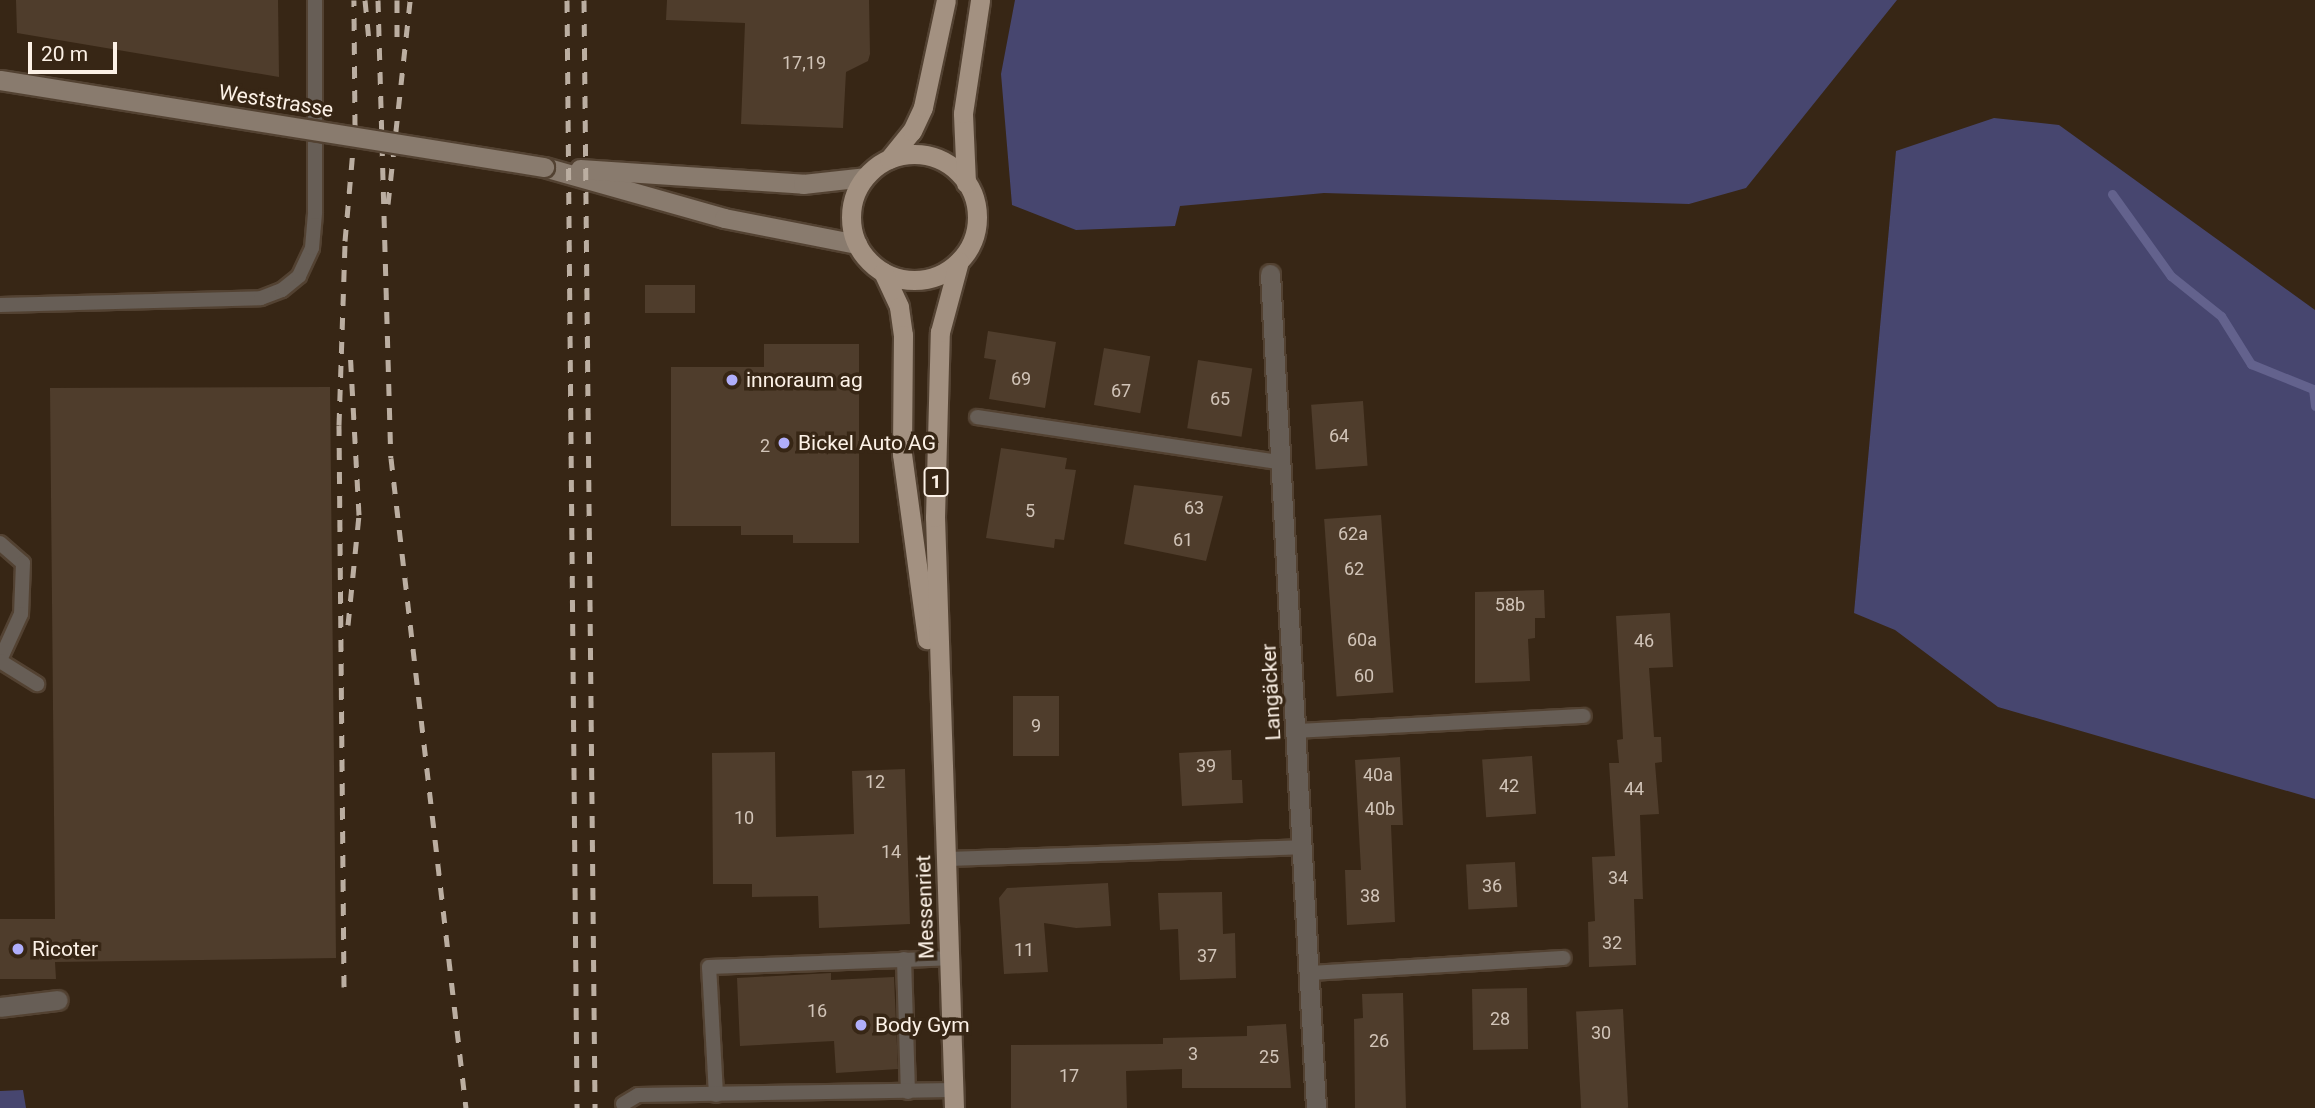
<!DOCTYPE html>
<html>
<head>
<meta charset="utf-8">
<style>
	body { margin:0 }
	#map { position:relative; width:2315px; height:1108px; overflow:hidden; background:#372615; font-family:Roboto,sans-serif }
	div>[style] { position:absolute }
	.green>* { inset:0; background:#47466f }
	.stream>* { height:9px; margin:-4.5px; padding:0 4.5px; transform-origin:4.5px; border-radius:4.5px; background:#63628d }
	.building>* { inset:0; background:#4f3d2c; transform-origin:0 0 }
	.roads { filter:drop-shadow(2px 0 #534232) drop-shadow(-2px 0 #534232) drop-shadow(0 2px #534232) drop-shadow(0 -2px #534232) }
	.service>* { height:14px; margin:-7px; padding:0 7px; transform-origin:7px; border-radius:7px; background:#675e56 }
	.minor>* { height:19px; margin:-9.5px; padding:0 9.5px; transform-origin:9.5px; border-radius:9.5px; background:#675e56 }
	.secondary>* { height:19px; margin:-9.5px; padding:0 9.5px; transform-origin:9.5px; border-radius:9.5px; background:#897b6e }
	.primary>* { height:19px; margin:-9.5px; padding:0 9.5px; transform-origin:9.5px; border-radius:9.5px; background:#a39181 }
	.primary>.ring { margin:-9.5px; padding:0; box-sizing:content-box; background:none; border:19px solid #a39181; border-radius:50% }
	.rail>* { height:5px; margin-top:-2.5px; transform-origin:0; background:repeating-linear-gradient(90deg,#bbaea1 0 12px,transparent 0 24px) }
	.bridges { filter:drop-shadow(2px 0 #534232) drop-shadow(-2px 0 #534232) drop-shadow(0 2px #534232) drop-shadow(0 -2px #534232) }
	.secondary-bridge>* { height:19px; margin:-9.5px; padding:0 9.5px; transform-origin:9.5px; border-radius:9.5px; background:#897b6e }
	.dots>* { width:19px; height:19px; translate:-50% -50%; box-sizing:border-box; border:4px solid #372615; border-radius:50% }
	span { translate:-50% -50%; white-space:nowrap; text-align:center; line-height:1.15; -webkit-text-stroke:7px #372615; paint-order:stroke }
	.number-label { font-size:18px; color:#d1c4b8 }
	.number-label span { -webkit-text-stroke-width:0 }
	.shield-label span { padding:2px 5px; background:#372615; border:2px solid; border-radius:5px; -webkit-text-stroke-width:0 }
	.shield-label { font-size:19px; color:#fcf1e6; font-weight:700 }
	.street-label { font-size:21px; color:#fcf1e6 }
	.poi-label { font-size:21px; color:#fcf1e6 }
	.left { translate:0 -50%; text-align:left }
	.scale { position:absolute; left:28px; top:42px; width:89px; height:32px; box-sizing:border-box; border:4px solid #fcf1e6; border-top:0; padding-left:9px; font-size:21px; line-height:24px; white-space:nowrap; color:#fcf1e6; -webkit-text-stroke:5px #372615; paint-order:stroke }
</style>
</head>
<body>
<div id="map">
	<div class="green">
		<div style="clip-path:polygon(1015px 0,1897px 0,1746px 188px,1689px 204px,1324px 193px,1180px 206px,1175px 226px,1076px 230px,1012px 205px,1001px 74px)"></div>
		<div style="clip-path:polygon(1994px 118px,2059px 125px,2315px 310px,2315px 799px,1998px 707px,1895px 630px,1854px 613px,1896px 151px)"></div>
		<div style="clip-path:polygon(23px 1090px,26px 1108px,0 1108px,0 1091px)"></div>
	</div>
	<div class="stream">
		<div style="left:2112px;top:194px;width:101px;rotate:54.3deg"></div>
		<div style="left:2171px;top:276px;width:64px;rotate:38.7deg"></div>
		<div style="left:2221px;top:316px;width:57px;rotate:58deg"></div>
		<div style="left:2251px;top:364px;width:67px;rotate:22deg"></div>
		<div style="left:2313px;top:389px;width:17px;rotate:83deg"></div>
	</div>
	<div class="building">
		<div style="clip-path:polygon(16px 0,278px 0,279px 77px,17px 33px)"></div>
		<div style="clip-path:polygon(667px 0,869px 0,870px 54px,868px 61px,846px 72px,843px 128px,741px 124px,745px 23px,666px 20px)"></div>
		<div style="left:645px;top:285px;width:50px;height:28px"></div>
		<div style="clip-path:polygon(988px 331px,1056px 342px,1045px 408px,989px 399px,996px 360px,984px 358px)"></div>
		<div style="clip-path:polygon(764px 344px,859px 344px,859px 543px,793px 543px,793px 535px,741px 535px,741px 526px,671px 526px,671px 367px,764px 367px)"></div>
		<div style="left:1104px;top:348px;width:47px;height:58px;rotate:10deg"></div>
		<div style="left:1198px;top:360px;width:55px;height:69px;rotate:9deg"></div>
		<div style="clip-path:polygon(330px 387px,336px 958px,55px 962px,56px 979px,0 979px,0 919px,55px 919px,50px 388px)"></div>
		<div style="left:1363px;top:401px;width:65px;height:52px;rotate:86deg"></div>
		<div style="clip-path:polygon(1001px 448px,1067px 458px,1065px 469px,1076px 470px,1064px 540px,1055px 539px,1054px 548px,986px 538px)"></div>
		<div style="clip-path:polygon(1134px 485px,1223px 496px,1206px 561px,1124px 544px)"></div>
		<div style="left:1381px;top:515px;width:178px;height:57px;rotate:86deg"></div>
		<div style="clip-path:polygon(1544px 590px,1545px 618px,1535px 618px,1535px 638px,1528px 639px,1530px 681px,1475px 683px,1475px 592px)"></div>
		<div style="clip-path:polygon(1670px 613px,1673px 667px,1649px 668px,1654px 737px,1661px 737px,1662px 762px,1655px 763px,1659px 814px,1640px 815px,1643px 899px,1634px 899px,1636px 965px,1589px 967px,1588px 922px,1595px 921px,1592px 857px,1615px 856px,1609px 763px,1619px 763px,1617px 740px,1623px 739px,1616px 616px)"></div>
		<div style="left:1013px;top:696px;width:46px;height:60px"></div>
		<div style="clip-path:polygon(1231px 750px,1232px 780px,1242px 780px,1243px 803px,1182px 806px,1179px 753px)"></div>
		<div style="clip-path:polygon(775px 752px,776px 837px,854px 834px,852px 771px,905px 769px,910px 924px,819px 928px,818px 896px,752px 897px,752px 884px,713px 884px,712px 753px)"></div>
		<div style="left:1532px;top:756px;width:58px;height:50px;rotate:86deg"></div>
		<div style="clip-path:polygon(1400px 757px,1403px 825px,1391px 825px,1395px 922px,1347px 925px,1345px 870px,1361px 870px,1355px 760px)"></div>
		<div style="left:1515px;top:862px;width:45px;height:49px;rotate:87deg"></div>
		<div style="clip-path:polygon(1108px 883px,1111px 926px,1076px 928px,1044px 923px,1048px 972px,1004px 974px,999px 898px,1007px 888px)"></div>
		<div style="clip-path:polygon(1222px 892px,1223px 934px,1235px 933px,1236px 978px,1180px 980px,1178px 929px,1160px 930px,1158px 893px)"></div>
		<div style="clip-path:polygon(831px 973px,831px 980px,894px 977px,898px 1069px,836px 1073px,834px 1041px,740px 1046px,737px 978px)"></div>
		<div style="left:1527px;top:988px;width:61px;height:55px;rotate:89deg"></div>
		<div style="clip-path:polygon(1403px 993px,1406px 1108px,1355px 1108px,1354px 1019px,1363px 1018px,1362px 994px)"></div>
		<div style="left:1623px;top:1009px;width:99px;height:47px;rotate:87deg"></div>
		<div style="clip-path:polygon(1286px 1024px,1291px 1088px,1182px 1088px,1182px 1069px,1126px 1071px,1127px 1108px,1011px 1108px,1011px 1045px,1163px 1044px,1163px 1038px,1247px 1036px,1247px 1026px)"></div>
	</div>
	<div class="roads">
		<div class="service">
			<div style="left:0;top:305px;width:261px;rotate:-1.5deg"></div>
			<div style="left:261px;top:298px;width:22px;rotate:-21deg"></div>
			<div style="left:282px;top:290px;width:22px;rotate:-39deg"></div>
			<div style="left:299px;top:276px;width:31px;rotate:-65deg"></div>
			<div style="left:312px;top:248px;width:36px;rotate:-85deg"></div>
			<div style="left:315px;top:212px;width:212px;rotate:-90deg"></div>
			<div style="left:977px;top:417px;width:309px;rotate:8.5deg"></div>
			<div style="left:0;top:543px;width:30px;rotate:41deg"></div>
			<div style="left:23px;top:563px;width:51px;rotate:92.2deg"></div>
			<div style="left:21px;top:614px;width:51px;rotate:114.5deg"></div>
			<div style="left:0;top:661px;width:44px;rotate:31.9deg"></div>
			<div style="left:1296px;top:731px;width:288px;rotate:-3deg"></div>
			<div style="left:947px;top:859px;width:355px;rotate:-1.9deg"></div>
			<div style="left:904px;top:959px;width:133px;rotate:88.3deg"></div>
			<div style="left:1309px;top:973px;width:255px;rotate:-3.4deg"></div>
			<div style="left:716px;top:1095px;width:128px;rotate:-93.1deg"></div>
			<div style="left:709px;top:967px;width:241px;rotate:-2.1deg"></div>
			<div style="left:623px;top:1104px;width:17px;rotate:-31deg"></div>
			<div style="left:638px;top:1095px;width:315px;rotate:-0.9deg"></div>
		</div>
		<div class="minor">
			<div style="left:1270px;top:274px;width:835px;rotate:86.84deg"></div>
			<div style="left:0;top:1007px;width:58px;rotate:-6.9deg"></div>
		</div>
		<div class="secondary">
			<div style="left:544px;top:167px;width:187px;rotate:15.8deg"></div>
			<div style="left:724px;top:218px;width:136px;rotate:11.1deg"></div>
			<div style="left:580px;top:169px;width:224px;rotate:3.8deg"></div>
			<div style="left:803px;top:184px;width:62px;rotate:-6.4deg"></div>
		</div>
		<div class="primary">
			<div class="ring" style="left:851px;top:154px;width:107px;height:107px"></div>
			<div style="left:889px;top:159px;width:36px;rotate:-51deg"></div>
			<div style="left:912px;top:131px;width:26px;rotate:-65deg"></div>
			<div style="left:923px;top:107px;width:109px;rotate:-77.9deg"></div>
			<div style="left:966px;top:183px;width:70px;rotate:-92.5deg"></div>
			<div style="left:963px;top:113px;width:114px;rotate:-81.4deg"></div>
			<div style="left:883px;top:272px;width:38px;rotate:65deg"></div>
			<div style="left:899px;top:307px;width:28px;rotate:82deg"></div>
			<div style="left:903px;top:335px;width:119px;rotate:90.5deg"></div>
			<div style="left:902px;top:454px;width:187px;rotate:82.3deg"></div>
			<div style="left:954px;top:1108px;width:591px;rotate:-91.84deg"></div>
			<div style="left:935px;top:517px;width:185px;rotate:-88.5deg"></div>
			<div style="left:940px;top:332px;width:73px;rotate:-75deg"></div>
		</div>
	</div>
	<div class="rail">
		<div style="left:365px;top:0;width:41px;rotate:84.4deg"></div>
		<div style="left:378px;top:0;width:458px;rotate:88.4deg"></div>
		<div style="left:391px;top:458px;width:654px;rotate:83.42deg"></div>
		<div style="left:397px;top:0;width:42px;rotate:90deg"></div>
		<div style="left:567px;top:0;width:1108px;rotate:89.48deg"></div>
		<div style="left:584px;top:0;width:1108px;rotate:89.43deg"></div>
		<div style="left:388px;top:204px;width:205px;rotate:-83.8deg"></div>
		<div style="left:348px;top:625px;width:111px;rotate:-84.3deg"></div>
		<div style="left:359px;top:515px;width:166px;rotate:-93.1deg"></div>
		<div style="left:344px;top:987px;width:562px;rotate:-90.51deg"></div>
		<div style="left:339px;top:425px;width:184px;rotate:-88.1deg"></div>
		<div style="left:345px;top:241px;width:115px;rotate:-85deg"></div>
		<div style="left:355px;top:126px;width:126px;rotate:-90.5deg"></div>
	</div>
	<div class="bridges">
		<div class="secondary-bridge">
			<div style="left:0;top:80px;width:551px;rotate:9.09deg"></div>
		</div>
	</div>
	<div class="dots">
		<div style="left:732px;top:380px;background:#b0aefa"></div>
		<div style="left:784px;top:443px;background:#b0aefa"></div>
		<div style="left:18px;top:949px;background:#b0aefa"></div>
		<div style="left:861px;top:1025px;background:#b0aefa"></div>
	</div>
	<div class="number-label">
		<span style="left:804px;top:63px">17,19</span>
		<span style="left:1021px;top:379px">69</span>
		<span style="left:1121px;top:391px">67</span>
		<span style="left:1220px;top:399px">65</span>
		<span style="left:1339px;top:436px">64</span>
		<span style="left:765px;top:446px">2</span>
		<span style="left:1194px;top:508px">63</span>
		<span style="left:1030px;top:511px">5</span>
		<span style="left:1353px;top:534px">62a</span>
		<span style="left:1183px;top:540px">61</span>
		<span style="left:1354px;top:569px">62</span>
		<span style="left:1510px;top:605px">58b</span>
		<span style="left:1362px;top:640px">60a</span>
		<span style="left:1644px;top:641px">46</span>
		<span style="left:1364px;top:676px">60</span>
		<span style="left:1036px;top:726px">9</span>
		<span style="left:1206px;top:766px">39</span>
		<span style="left:1378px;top:775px">40a</span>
		<span style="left:875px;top:782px">12</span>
		<span style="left:1509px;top:786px">42</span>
		<span style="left:1634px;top:789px">44</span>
		<span style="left:1380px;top:809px">40b</span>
		<span style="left:744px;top:818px">10</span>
		<span style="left:891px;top:852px">14</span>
		<span style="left:1618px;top:878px">34</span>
		<span style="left:1492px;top:886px">36</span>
		<span style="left:1370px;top:896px">38</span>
		<span style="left:1612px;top:943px">32</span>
		<span style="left:1024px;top:950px">11</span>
		<span style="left:1207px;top:956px">37</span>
		<span style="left:817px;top:1011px">16</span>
		<span style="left:1500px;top:1019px">28</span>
		<span style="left:1601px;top:1033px">30</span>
		<span style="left:1379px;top:1041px">26</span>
		<span style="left:1193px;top:1054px">3</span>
		<span style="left:1269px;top:1057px">25</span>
		<span style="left:1069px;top:1076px">17</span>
	</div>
	<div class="shield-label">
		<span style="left:936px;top:482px">1</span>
	</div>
	<div class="street-label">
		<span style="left:276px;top:101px;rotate:9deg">Weststrasse</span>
		<span style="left:1271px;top:692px;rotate:-93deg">Langäcker</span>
		<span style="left:925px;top:907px;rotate:-92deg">Messenriet</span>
	</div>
	<div class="poi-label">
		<span class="left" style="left:746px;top:380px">innoraum ag</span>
		<span class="left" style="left:798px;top:443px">Bickel Auto AG</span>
		<span class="left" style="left:32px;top:949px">Ricoter</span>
		<span class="left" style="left:875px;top:1025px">Body Gym</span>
	</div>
	<div class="scale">20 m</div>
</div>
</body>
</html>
